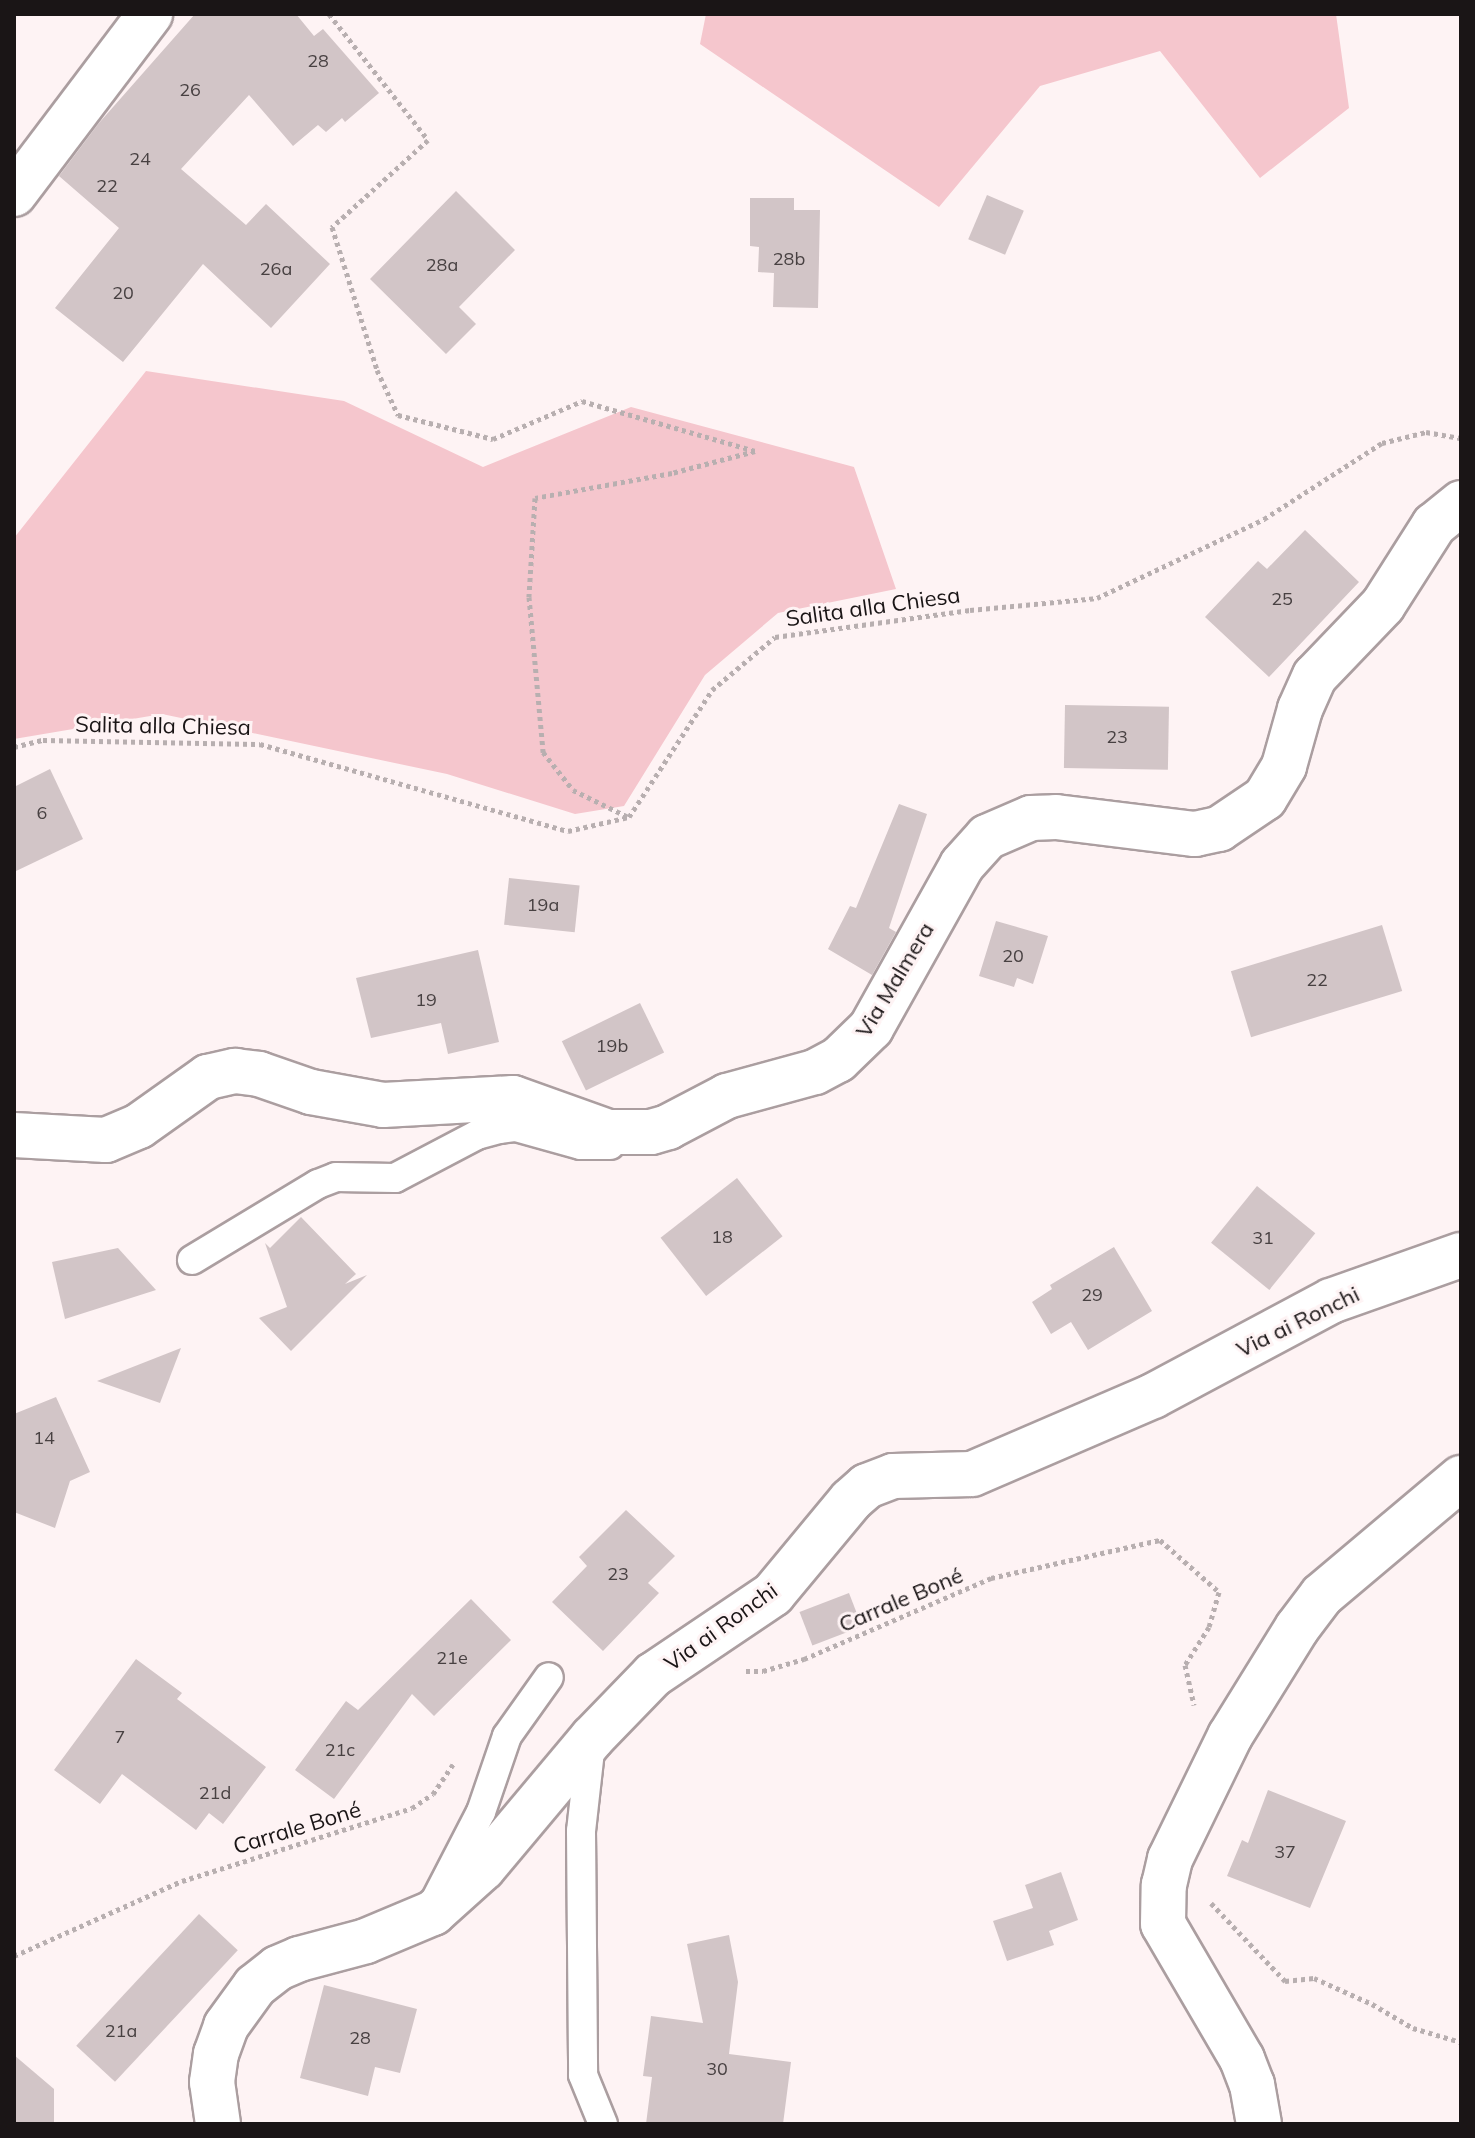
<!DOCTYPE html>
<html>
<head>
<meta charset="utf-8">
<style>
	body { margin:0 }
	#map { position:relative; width:1475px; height:2138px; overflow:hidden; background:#fef3f4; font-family:Mulish,sans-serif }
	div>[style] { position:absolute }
	.green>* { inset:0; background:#f5c6cd }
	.building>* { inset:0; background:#d2c5c7; transform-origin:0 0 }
	.path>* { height:5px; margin-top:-2.5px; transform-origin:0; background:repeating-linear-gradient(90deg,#b8afb0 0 4px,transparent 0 8px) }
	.roads { filter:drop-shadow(2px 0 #ab9ea0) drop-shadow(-2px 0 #ab9ea0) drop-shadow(0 2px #ab9ea0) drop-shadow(0 -2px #ab9ea0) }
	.lane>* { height:28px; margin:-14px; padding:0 14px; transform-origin:14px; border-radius:14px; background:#fff }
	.street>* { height:44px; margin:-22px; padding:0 22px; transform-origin:22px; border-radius:22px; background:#fff }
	span { translate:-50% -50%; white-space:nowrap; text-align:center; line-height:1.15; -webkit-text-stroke:6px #fef3f4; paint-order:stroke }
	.number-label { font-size:18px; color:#484142 }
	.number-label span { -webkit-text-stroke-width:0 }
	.street-label { font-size:22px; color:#1a1516 }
	.frame { position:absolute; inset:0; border:16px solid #1a1516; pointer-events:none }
</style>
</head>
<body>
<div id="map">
	<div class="green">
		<div style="clip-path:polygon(706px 14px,1336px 14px,1349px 108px,1260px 178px,1160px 51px,1040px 86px,939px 207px,700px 44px)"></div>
		<div style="clip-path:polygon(146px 371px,344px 401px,483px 467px,631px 407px,854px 467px,896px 589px,778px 613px,705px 675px,624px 806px,575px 814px,447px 774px,162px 714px,14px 739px,14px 538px)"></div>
	</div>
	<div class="building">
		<div style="clip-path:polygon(195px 14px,296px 14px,314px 36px,323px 29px,379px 93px,345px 122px,342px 118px,326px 132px,318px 125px,293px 146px,249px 95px,181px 169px,246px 225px,266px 204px,330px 264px,271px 328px,203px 264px,123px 362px,55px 308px,119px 228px,59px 176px,99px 123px)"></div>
		<div style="clip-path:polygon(456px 191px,515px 250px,459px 307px,476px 324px,446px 354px,370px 279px)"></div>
		<div style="left:987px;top:195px;width:40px;height:48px;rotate:23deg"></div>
		<div style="clip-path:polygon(750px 198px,794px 198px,794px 210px,820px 210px,818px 308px,773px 307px,774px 273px,758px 272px,759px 247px,750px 246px)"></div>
		<div style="clip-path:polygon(1305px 530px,1359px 582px,1269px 677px,1205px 617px,1258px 561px,1267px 569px)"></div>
		<div style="left:1065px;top:705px;width:104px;height:63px;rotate:1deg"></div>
		<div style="clip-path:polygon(50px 769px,83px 839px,14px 872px,14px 787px)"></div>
		<div style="clip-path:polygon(899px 804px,927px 814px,889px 928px,896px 932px,872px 975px,828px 949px,850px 906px,856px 908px)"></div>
		<div style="left:509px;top:878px;width:71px;height:47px;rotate:6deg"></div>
		<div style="clip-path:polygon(996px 921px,1048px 936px,1033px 984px,1017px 978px,1014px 987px,979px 976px)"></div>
		<div style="left:1382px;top:925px;width:69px;height:158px;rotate:73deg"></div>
		<div style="clip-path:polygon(478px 950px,499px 1042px,448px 1054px,441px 1023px,371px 1038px,356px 978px)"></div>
		<div style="left:640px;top:1003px;width:55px;height:87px;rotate:64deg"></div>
		<div style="left:737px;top:1178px;width:74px;height:97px;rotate:52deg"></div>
		<div style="left:1257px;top:1186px;width:75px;height:73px;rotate:39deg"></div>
		<div style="clip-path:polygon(301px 1217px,356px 1274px,345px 1284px,367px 1275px,291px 1351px,259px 1318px,287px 1307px,265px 1243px,270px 1248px)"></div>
		<div style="clip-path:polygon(1114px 1247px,1152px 1311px,1088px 1350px,1071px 1322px,1051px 1334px,1032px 1302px,1052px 1289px,1050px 1285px)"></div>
		<div style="clip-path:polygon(118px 1248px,156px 1290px,65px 1319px,52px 1262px)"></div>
		<div style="clip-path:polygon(181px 1348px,160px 1403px,97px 1381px)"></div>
		<div style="clip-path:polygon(56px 1397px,90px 1472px,70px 1481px,55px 1528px,14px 1512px,14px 1414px)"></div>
		<div style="clip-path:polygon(626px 1510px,675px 1556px,648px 1583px,659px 1593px,603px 1651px,552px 1602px,587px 1566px,579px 1557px)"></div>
		<div style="left:849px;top:1593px;width:36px;height:53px;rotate:69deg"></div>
		<div style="clip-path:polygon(471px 1599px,511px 1640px,434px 1716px,412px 1694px,334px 1799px,295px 1770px,346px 1701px,358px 1710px)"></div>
		<div style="clip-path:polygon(136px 1659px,182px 1693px,177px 1699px,266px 1767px,223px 1824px,209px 1813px,196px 1830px,122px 1774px,100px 1804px,54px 1770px)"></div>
		<div style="clip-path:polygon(1268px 1790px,1346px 1821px,1310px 1908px,1227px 1876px,1242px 1840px,1248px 1843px)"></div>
		<div style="clip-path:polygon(1061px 1872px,1078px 1920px,1049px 1931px,1054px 1945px,1007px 1961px,993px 1921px,1033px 1908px,1025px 1885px)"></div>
		<div style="left:199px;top:1914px;width:53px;height:180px;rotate:43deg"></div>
		<div style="clip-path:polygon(729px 1935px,738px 1982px,729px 2054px,791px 2062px,783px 2124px,646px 2124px,652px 2077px,643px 2076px,651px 2016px,703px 2023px,687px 1944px)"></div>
		<div style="clip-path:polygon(324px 1985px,417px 2009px,400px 2073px,375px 2067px,368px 2096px,300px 2078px)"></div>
		<div style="clip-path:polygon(14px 2055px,54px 2089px,54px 2124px,14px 2124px)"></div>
	</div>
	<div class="path">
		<div style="left:329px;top:14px;width:160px;rotate:51.8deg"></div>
		<div style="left:428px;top:140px;width:130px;rotate:137.8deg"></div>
		<div style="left:332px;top:227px;width:150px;rotate:72.5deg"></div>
		<div style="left:377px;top:370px;width:50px;rotate:65deg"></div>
		<div style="left:398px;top:415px;width:98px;rotate:14.2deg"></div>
		<div style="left:493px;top:439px;width:97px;rotate:-23.1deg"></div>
		<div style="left:582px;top:401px;width:180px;rotate:16.1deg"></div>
		<div style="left:755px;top:451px;width:86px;rotate:165.2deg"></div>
		<div style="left:672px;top:473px;width:139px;rotate:169.7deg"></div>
		<div style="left:535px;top:498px;width:99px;rotate:93.5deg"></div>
		<div style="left:529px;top:597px;width:156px;rotate:84.8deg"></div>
		<div style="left:543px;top:752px;width:48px;rotate:51.7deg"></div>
		<div style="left:573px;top:790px;width:61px;rotate:26.1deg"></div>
		<div style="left:14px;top:747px;width:30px;rotate:-14deg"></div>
		<div style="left:43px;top:740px;width:217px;rotate:1.1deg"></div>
		<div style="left:260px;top:744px;width:320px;rotate:15.8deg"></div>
		<div style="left:568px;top:831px;width:63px;rotate:-12.9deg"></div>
		<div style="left:629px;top:817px;width:152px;rotate:-56.8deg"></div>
		<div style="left:712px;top:690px;width:82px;rotate:-40.1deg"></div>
		<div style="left:775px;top:637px;width:197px;rotate:-7.9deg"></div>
		<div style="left:970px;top:610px;width:128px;rotate:-5.4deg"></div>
		<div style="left:1097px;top:598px;width:185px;rotate:-25.3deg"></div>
		<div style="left:1264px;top:519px;width:140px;rotate:-32.8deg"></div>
		<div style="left:1382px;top:443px;width:45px;rotate:-14deg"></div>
		<div style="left:1426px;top:432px;width:36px;rotate:10deg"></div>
		<div style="left:746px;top:1671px;width:17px"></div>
		<div style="left:763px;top:1671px;width:43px;rotate:-16.3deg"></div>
		<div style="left:804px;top:1659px;width:204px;rotate:-23.4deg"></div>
		<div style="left:991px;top:1578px;width:173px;rotate:-12.7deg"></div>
		<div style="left:1160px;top:1540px;width:79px;rotate:41.4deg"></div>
		<div style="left:1219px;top:1592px;width:36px;rotate:106deg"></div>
		<div style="left:1209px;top:1627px;width:45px;rotate:122.3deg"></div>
		<div style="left:1185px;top:1665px;width:41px;rotate:77.3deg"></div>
		<div style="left:1211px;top:1903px;width:108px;rotate:46.5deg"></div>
		<div style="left:1285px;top:1981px;width:29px;rotate:-6deg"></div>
		<div style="left:1314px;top:1978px;width:64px;rotate:24.1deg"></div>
		<div style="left:1372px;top:2004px;width:48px;rotate:30.3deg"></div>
		<div style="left:1413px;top:2028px;width:50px;rotate:16.3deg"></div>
		<div style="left:14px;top:1956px;width:184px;rotate:-24.1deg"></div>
		<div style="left:182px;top:1881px;width:241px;rotate:-17.6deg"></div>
		<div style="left:412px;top:1808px;width:25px;rotate:-34deg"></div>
		<div style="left:433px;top:1794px;width:36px;rotate:-56deg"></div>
	</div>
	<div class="roads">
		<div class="lane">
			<div style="left:192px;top:1260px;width:147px;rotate:-31.1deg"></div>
			<div style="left:318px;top:1184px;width:19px;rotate:-21deg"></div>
			<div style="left:336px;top:1177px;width:59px;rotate:1deg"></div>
			<div style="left:395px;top:1178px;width:93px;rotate:-27.7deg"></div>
			<div style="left:477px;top:1135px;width:23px;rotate:-15deg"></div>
			<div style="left:499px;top:1129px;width:17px;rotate:-7deg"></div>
			<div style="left:516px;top:1127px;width:67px;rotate:15.5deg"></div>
			<div style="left:581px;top:1145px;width:29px"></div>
			<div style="left:591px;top:1742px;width:90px;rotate:96.4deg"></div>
			<div style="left:581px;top:1831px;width:244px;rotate:89.5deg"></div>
			<div style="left:583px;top:2075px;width:53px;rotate:67.8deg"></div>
			<div style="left:436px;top:1899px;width:98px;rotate:-62.7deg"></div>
			<div style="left:481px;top:1812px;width:80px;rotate:-71.1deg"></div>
			<div style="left:507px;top:1736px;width:72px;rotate:-54.6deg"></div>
		</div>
		<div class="street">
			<div style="left:14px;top:194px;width:226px;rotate:-52.9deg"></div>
			<div style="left:14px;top:1135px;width:92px;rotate:3.1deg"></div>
			<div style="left:106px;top:1140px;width:36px;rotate:-23deg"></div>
			<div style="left:139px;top:1126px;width:85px;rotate:-35.4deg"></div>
			<div style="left:208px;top:1077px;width:28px;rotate:-13deg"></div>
			<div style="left:235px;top:1071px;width:24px;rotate:7deg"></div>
			<div style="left:259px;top:1074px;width:55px;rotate:19.1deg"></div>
			<div style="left:311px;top:1092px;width:73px;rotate:10.2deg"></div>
			<div style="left:383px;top:1105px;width:130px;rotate:-3.1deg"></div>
			<div style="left:513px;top:1098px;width:101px;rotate:19.7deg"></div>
			<div style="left:608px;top:1132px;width:43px"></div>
			<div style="left:651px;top:1132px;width:18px;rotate:-16deg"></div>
			<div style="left:668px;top:1127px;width:67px;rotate:-27.7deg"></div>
			<div style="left:727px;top:1096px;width:91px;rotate:-15.3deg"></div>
			<div style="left:815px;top:1072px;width:26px;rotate:-28deg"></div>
			<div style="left:838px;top:1060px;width:46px;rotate:-44.1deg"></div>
			<div style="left:871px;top:1028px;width:187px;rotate:-60.8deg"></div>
			<div style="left:962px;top:865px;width:38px;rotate:-48deg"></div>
			<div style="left:987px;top:837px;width:48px;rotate:-23.4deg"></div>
			<div style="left:1031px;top:818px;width:25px;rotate:-2deg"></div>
			<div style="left:1056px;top:817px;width:140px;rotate:7deg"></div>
			<div style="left:1195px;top:834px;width:25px;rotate:-12deg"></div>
			<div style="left:1219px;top:829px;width:55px;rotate:-34deg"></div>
			<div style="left:1265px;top:798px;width:37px;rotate:-59deg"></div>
			<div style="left:1284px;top:766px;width:59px;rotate:-74.3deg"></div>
			<div style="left:1300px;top:709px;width:36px;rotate:-66deg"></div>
			<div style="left:1315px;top:676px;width:98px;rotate:-46.2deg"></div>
			<div style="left:1383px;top:605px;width:95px;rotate:-57.5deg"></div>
			<div style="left:1434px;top:525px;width:35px;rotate:-39deg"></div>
			<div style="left:218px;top:2124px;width:42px;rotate:-98.1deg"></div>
			<div style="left:212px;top:2082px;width:28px;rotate:-82deg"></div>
			<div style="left:216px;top:2054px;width:30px;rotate:-70deg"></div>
			<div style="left:226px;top:2026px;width:49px;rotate:-54.1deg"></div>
			<div style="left:255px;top:1986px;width:29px;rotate:-38deg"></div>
			<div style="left:278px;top:1968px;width:23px;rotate:-23deg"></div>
			<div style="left:299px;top:1959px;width:69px;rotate:-15deg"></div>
			<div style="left:366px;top:1941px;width:73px;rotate:-22.7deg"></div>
			<div style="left:433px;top:1913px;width:67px;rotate:-42deg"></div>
			<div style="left:483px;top:1868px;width:170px;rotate:-50deg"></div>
			<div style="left:592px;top:1738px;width:88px;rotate:-45.9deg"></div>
			<div style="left:653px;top:1675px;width:145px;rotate:-34deg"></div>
			<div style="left:773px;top:1594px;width:122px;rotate:-50.3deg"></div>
			<div style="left:851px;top:1500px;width:21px;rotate:-41deg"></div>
			<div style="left:867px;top:1486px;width:28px;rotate:-21deg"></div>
			<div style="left:893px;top:1476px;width:79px;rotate:-1.5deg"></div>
			<div style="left:972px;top:1474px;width:197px;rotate:-23.3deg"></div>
			<div style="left:1153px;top:1396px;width:202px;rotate:-28.1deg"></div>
			<div style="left:1331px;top:1301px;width:138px;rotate:-19.5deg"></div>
			<div style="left:1259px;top:2124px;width:40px;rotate:-100deg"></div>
			<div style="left:1252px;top:2085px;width:28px;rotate:-111deg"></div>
			<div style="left:1242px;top:2059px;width:156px;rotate:-120.3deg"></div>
			<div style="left:1163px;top:1924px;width:39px;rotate:-89deg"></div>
			<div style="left:1164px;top:1885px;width:27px;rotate:-77deg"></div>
			<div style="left:1170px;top:1859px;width:137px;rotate:-64deg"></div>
			<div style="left:1230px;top:1736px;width:127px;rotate:-58.2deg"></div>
			<div style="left:1297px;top:1628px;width:41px;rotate:-52.9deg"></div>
			<div style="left:1322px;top:1595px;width:182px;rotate:-40.1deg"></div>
		</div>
	</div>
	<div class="number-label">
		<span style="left:318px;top:61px">28</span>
		<span style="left:190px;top:90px">26</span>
		<span style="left:140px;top:159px">24</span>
		<span style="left:107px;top:186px">22</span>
		<span style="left:789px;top:259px">28b</span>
		<span style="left:442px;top:265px">28a</span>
		<span style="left:276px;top:269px">26a</span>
		<span style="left:123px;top:293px">20</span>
		<span style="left:1282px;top:599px">25</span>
		<span style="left:1117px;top:737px">23</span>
		<span style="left:42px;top:813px">6</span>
		<span style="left:543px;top:905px">19a</span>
		<span style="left:1013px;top:956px">20</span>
		<span style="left:1317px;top:980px">22</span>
		<span style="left:426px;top:1000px">19</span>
		<span style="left:612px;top:1046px">19b</span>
		<span style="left:722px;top:1237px">18</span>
		<span style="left:1263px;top:1238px">31</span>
		<span style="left:1092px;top:1295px">29</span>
		<span style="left:44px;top:1438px">14</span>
		<span style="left:618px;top:1574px">23</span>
		<span style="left:452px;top:1658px">21e</span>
		<span style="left:120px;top:1737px">7</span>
		<span style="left:340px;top:1750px">21c</span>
		<span style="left:215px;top:1793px">21d</span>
		<span style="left:1285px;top:1852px">37</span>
		<span style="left:121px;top:2031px">21a</span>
		<span style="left:360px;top:2038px">28</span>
		<span style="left:717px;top:2069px">30</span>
	</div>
	<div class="street-label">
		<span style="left:873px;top:607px;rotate:-8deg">Salita alla Chiesa</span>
		<span style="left:163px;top:726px;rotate:1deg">Salita alla Chiesa</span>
		<span style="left:895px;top:980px;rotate:-59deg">Via Malmera</span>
		<span style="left:1298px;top:1322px;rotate:-26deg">Via ai Ronchi</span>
		<span style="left:901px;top:1600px;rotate:-23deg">Carrale Boné</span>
		<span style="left:721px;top:1627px;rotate:-36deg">Via ai Ronchi</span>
		<span style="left:297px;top:1828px;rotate:-17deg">Carrale Boné</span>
	</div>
	<div class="frame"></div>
</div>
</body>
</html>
